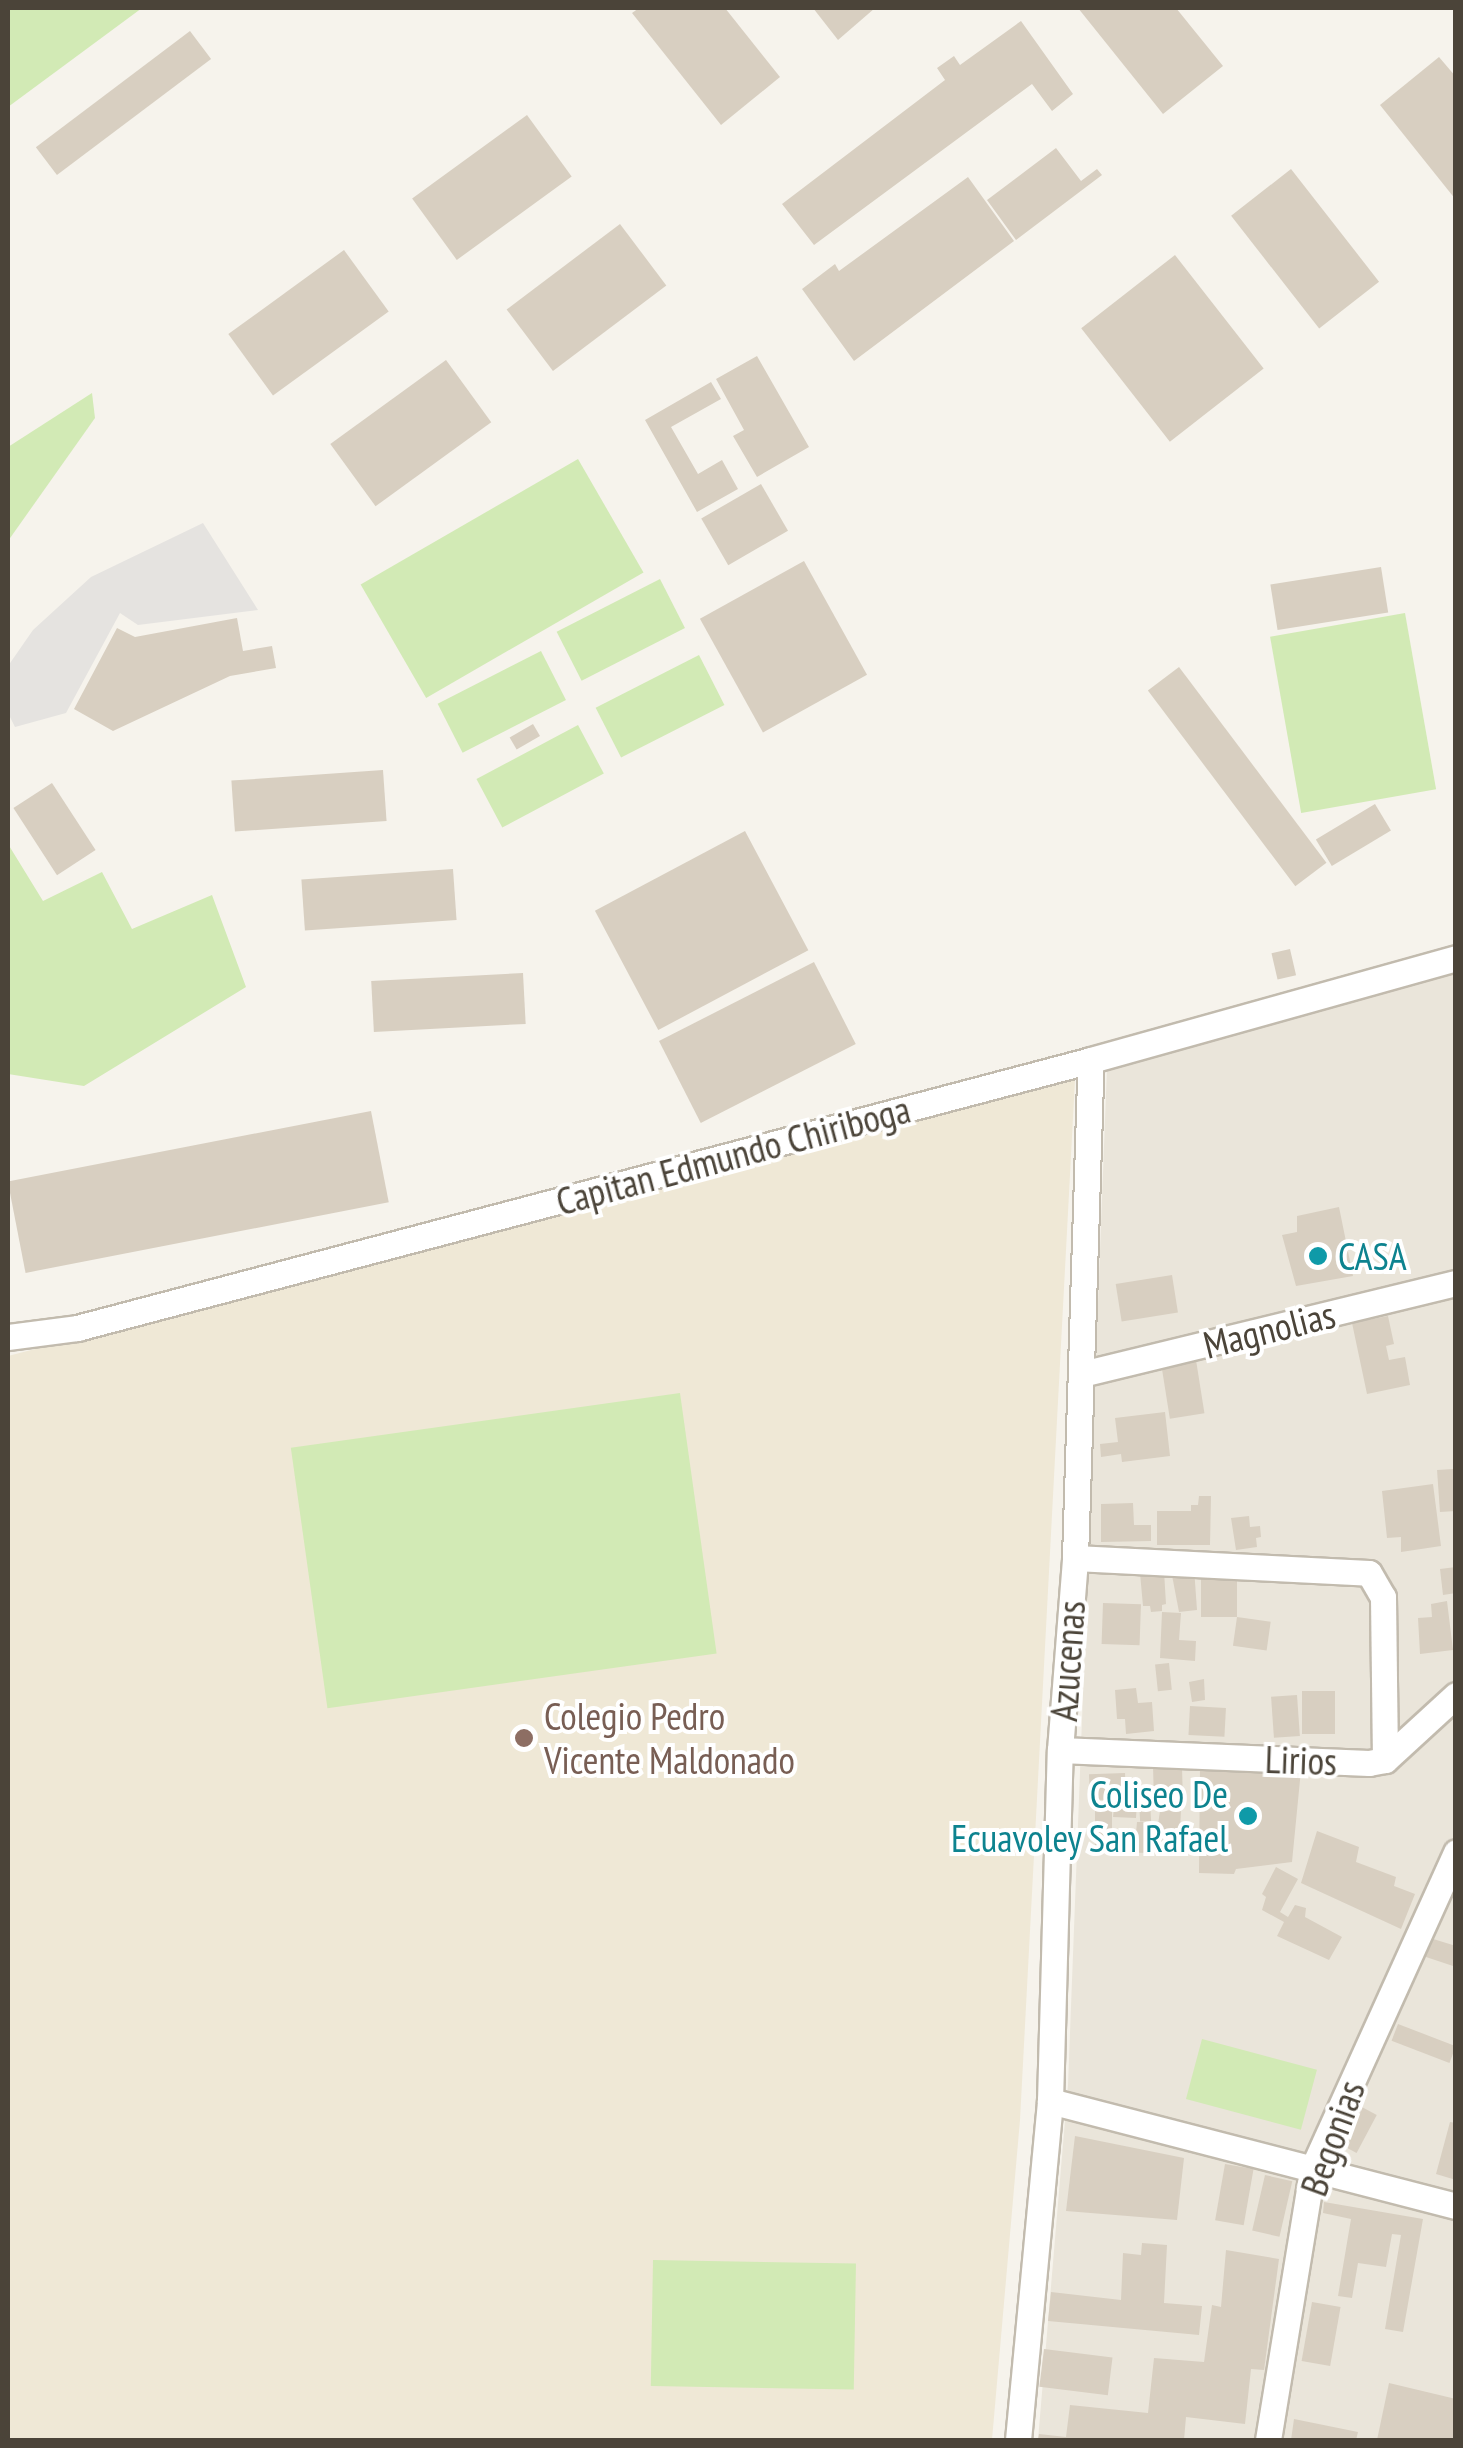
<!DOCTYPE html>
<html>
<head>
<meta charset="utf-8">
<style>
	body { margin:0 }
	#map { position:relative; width:1463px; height:2448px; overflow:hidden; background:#f6f3ec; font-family:"PT Sans Narrow",sans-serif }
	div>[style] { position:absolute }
	.residential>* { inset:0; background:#eae5da }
	.education>* { inset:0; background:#efe8d6 }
	.green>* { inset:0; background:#d2eab5; transform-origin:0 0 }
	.parking>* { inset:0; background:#e5e3e0 }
	.building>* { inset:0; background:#d8cfc1; transform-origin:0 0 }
	.roads { filter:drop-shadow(2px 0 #c2bbae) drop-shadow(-2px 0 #c2bbae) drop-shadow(0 2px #c2bbae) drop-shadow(0 -2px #c2bbae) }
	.minor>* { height:25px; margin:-12.5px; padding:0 12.5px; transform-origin:12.5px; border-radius:12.5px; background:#fff }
	.dots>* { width:28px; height:28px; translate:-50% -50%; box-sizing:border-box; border:5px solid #fff; border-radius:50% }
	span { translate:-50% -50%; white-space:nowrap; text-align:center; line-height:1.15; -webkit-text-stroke:8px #fff; paint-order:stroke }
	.street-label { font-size:38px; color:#4b4439 }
	.culture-label { font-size:38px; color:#0d838f }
	.left { translate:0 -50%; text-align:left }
	.right { translate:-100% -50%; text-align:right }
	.education-label { font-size:38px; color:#785e54 }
	.frame { position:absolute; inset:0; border:10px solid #4b4439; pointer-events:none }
</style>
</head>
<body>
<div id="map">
	<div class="residential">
		<div style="clip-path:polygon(1455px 971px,1455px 2440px,1038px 2440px,1068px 2085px,1107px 1068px)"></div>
	</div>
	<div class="education">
		<div style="clip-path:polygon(1075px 1080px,1020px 2120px,992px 2440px,8px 2440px,8px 1356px)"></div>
	</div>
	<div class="green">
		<div style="clip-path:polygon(8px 8px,142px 8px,8px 107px)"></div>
		<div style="clip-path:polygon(92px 393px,95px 418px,8px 541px,8px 447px)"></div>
		<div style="left:578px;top:459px;width:131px;height:251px;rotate:60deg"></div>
		<div style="left:660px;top:579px;width:55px;height:116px;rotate:63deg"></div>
		<div style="left:1405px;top:613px;width:179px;height:137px;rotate:80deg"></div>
		<div style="left:541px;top:651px;width:55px;height:116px;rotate:63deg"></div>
		<div style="left:699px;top:655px;width:56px;height:116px;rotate:63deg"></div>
		<div style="left:578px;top:725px;width:55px;height:115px;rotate:62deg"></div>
		<div style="clip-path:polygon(8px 844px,43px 901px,102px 872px,132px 929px,212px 895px,246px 987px,84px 1086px,8px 1074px)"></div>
		<div style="left:680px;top:1393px;width:263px;height:393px;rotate:82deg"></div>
		<div style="left:1202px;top:2039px;width:119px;height:62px;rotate:15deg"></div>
		<div style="left:653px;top:2260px;width:203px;height:126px;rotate:1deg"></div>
	</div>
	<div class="parking">
		<div style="clip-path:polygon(203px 523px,258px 610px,138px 625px,120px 613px,66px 713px,15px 727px,8px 713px,8px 666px,33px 630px,91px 577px)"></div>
	</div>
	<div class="building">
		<div style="clip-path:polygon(639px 8px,725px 8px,780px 77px,721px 125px,632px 13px)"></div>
		<div style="clip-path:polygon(813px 8px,875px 8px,838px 40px)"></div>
		<div style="clip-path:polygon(1078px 8px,1176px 8px,1223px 66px,1163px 114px)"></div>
		<div style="clip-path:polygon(1021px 21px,1073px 94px,1052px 111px,1032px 84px,814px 245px,782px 204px,945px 80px,937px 68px,954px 56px,960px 65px)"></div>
		<div style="left:190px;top:31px;width:35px;height:193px;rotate:53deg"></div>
		<div style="clip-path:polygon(1439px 57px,1456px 77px,1456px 200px,1380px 105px)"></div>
		<div style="left:527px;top:115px;width:76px;height:142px;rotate:54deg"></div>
		<div style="clip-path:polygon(1056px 148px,1081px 181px,1097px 169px,1102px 175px,1016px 240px,987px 200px)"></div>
		<div style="left:1291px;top:169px;width:143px;height:76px;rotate:52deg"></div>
		<div style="clip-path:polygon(968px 177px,1014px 241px,854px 361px,802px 289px,835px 264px,839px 271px)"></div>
		<div style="left:620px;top:224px;width:77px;height:142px;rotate:53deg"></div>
		<div style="left:344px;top:250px;width:76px;height:143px;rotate:54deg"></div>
		<div style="left:1175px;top:255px;width:144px;height:119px;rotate:52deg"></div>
		<div style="clip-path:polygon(757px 356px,809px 447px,757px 477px,733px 436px,744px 430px,716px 379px)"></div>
		<div style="left:446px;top:360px;width:77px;height:143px;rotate:54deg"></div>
		<div style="clip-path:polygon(711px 382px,721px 399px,671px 427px,698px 474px,722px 460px,738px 489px,697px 512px,645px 420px)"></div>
		<div style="left:761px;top:484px;width:54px;height:69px;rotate:60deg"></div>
		<div style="left:804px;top:561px;width:130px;height:119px;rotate:61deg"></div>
		<div style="left:1381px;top:567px;width:46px;height:112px;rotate:81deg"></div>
		<div style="clip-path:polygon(237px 618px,243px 651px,272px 646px,276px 668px,230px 676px,113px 731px,74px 709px,117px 628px,135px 637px)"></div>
		<div style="left:1179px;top:667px;width:245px;height:39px;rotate:53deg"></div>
		<div style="left:533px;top:724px;width:14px;height:27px;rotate:60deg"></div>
		<div style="left:383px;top:770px;width:51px;height:152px;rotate:86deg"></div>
		<div style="left:52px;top:783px;width:80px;height:46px;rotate:57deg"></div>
		<div style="left:1375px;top:804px;width:31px;height:69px;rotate:59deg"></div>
		<div style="left:745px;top:831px;width:135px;height:170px;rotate:62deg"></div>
		<div style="left:453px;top:869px;width:51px;height:152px;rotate:86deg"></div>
		<div style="left:1290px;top:949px;width:27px;height:19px;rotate:77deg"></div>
		<div style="left:814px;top:962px;width:92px;height:174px;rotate:63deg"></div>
		<div style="left:523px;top:973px;width:51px;height:152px;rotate:87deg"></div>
		<div style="left:371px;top:1111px;width:93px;height:370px;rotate:79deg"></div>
		<div style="clip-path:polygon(1339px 1207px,1353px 1276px,1296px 1286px,1282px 1235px,1297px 1232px,1297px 1216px)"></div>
		<div style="left:1172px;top:1275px;width:38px;height:57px;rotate:81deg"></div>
		<div style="clip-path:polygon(1388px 1316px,1394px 1344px,1386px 1346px,1389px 1360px,1405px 1357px,1410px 1385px,1367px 1394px,1352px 1323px)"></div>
		<div style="left:1196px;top:1360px;width:54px;height:35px;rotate:81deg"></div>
		<div style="clip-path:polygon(1165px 1412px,1170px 1456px,1122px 1462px,1121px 1454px,1101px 1457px,1100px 1444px,1118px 1442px,1115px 1418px)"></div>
		<div style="left:1453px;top:1469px;width:42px;height:16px;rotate:86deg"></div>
		<div style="clip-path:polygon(1433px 1484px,1441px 1546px,1401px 1552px,1401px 1537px,1387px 1538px,1382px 1491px)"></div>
		<div style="clip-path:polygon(1199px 1496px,1211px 1496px,1210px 1545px,1157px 1545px,1157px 1511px,1191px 1511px,1191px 1505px,1198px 1505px)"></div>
		<div style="clip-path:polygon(1133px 1503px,1134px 1525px,1151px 1525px,1151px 1541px,1101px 1542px,1101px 1504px)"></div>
		<div style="clip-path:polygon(1249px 1516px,1250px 1527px,1260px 1526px,1261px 1537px,1256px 1538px,1257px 1547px,1236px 1550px,1231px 1518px)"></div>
		<div style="left:1201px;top:1567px;width:36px;height:50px"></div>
		<div style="clip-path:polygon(1456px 1567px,1456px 1593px,1443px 1595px,1440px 1569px)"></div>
		<div style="clip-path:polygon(1194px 1568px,1197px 1610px,1179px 1612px,1171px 1570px)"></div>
		<div style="clip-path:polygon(1164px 1571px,1166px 1604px,1162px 1605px,1162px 1611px,1151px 1612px,1150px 1606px,1143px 1606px,1140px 1573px)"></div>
		<div style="clip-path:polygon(1447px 1601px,1453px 1650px,1420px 1654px,1418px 1618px,1432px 1617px,1431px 1604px)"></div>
		<div style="left:1103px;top:1603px;width:38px;height:41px;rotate:2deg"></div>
		<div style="clip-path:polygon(1162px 1612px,1181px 1613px,1179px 1640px,1196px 1641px,1195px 1661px,1160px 1658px)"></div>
		<div style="left:1237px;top:1617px;width:34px;height:29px;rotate:8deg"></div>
		<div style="left:1169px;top:1663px;width:27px;height:14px;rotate:84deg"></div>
		<div style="clip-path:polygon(1204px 1679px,1205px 1700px,1192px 1702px,1189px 1682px)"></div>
		<div style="clip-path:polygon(1136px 1688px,1138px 1703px,1152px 1702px,1154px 1731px,1126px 1734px,1125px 1719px,1117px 1719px,1115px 1690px)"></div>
		<div style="left:1302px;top:1691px;width:33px;height:43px"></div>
		<div style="left:1297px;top:1695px;width:41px;height:26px;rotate:86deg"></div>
		<div style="left:1190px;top:1706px;width:36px;height:29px;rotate:3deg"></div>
		<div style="clip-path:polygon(1167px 1762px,1170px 1769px,1182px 1766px,1183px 1804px,1154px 1802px,1153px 1766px)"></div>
		<div style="clip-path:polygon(1200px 1767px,1301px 1770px,1292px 1862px,1236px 1869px,1234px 1874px,1199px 1873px)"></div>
		<div style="left:1125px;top:1773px;width:26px;height:36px;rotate:88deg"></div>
		<div style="left:1150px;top:1800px;width:21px;height:11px;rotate:87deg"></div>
		<div style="clip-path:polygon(1129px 1802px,1137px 1802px,1136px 1818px,1113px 1817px,1114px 1808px,1128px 1808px)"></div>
		<div style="left:1095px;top:1803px;width:17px;height:46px"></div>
		<div style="clip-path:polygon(1181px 1810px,1179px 1852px,1154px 1852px,1160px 1811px)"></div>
		<div style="clip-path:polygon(1137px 1822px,1150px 1822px,1148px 1853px,1117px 1852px,1118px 1832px,1136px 1833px)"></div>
		<div style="clip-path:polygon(1317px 1831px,1359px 1847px,1356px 1862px,1396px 1877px,1394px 1886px,1415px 1894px,1401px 1929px,1301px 1883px)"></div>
		<div style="clip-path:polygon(1276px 1867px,1298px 1879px,1280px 1912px,1288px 1917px,1295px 1905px,1306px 1908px,1305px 1917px,1342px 1937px,1329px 1960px,1277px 1936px,1284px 1922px,1262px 1910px,1266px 1897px,1262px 1894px)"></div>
		<div style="clip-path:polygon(1430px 1938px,1456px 1946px,1456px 1967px,1423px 1956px)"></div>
		<div style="left:1398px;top:2024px;width:62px;height:18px;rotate:21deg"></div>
		<div style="left:1360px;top:2106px;width:19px;height:43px;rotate:28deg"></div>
		<div style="clip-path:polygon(1450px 2122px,1456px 2123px,1456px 2180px,1436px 2174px)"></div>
		<div style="clip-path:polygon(1075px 2136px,1184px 2158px,1177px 2220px,1066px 2211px)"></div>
		<div style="left:1225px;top:2164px;width:29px;height:57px;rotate:10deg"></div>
		<div style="left:1265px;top:2175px;width:28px;height:57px;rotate:13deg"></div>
		<div style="clip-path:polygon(1324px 2202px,1423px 2219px,1403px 2332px,1385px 2329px,1401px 2235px,1392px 2234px,1386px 2267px,1358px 2263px,1352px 2298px,1338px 2296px,1351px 2219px,1323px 2213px)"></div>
		<div style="clip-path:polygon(1142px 2243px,1167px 2245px,1164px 2303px,1202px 2306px,1199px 2335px,1048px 2321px,1051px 2292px,1121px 2300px,1123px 2253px,1141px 2255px)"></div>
		<div style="clip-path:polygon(1226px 2250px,1279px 2259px,1264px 2370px,1251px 2369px,1245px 2424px,1186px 2417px,1184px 2440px,1038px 2440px,1039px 2434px,1066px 2437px,1070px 2405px,1148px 2413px,1154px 2358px,1204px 2362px,1212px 2305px,1221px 2307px)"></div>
		<div style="left:1312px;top:2302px;width:29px;height:60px;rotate:10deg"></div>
		<div style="left:1044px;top:2349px;width:69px;height:38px;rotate:7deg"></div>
		<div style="clip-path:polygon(1389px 2383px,1456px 2399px,1456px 2440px,1377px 2440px)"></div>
		<div style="clip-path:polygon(1294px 2419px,1358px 2432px,1356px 2440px,1291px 2440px)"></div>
	</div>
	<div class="roads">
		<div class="minor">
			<div style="left:8px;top:1337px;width:70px;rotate:-7.4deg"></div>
			<div style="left:77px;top:1328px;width:1049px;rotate:-14.8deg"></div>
			<div style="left:1091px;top:1060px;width:379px;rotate:-15.6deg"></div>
			<div style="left:1082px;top:1374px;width:385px;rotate:-13.7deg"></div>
			<div style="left:1075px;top:1558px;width:294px;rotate:2.9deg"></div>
			<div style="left:1369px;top:1573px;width:28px;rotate:60deg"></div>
			<div style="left:1383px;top:1597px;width:163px;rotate:89.3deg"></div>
			<div style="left:1060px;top:1750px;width:309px;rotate:2.4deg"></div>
			<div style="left:1369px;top:1763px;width:16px;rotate:-11deg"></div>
			<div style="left:1385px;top:1760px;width:96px;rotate:-42.5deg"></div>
			<div style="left:1050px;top:2101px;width:419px;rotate:14.5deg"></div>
			<div style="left:1018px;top:2440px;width:341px;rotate:-84.6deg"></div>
			<div style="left:1050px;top:2101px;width:351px;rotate:-88.4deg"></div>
			<div style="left:1060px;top:1750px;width:193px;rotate:-85.5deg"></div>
			<div style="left:1075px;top:1558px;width:498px;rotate:-88.2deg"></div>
			<div style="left:1268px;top:2440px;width:274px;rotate:-80.7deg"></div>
			<div style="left:1312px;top:2170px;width:349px;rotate:-65.6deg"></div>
		</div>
	</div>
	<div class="dots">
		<div style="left:1318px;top:1256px;background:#0f9aa8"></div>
		<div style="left:524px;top:1738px;background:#8d6e63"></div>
		<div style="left:1248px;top:1816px;background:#0f9aa8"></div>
	</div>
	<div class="street-label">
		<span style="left:733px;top:1155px;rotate:-15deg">Capitan Edmundo Chiriboga</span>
		<span style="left:1269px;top:1329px;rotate:-14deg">Magnolias</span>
		<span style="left:1067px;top:1661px;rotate:-86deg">Azucenas</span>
		<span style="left:1301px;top:1760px;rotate:2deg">Lirios</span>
		<span style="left:1332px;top:2138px;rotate:-70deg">Begonias</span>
	</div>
	<div class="culture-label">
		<span class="left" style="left:1338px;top:1256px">CASA</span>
		<span class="right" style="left:1228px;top:1816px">Coliseo De<br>Ecuavoley San Rafael</span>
	</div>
	<div class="education-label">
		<span class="left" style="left:544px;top:1738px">Colegio Pedro<br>Vicente Maldonado</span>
	</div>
	<div class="frame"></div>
</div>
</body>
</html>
